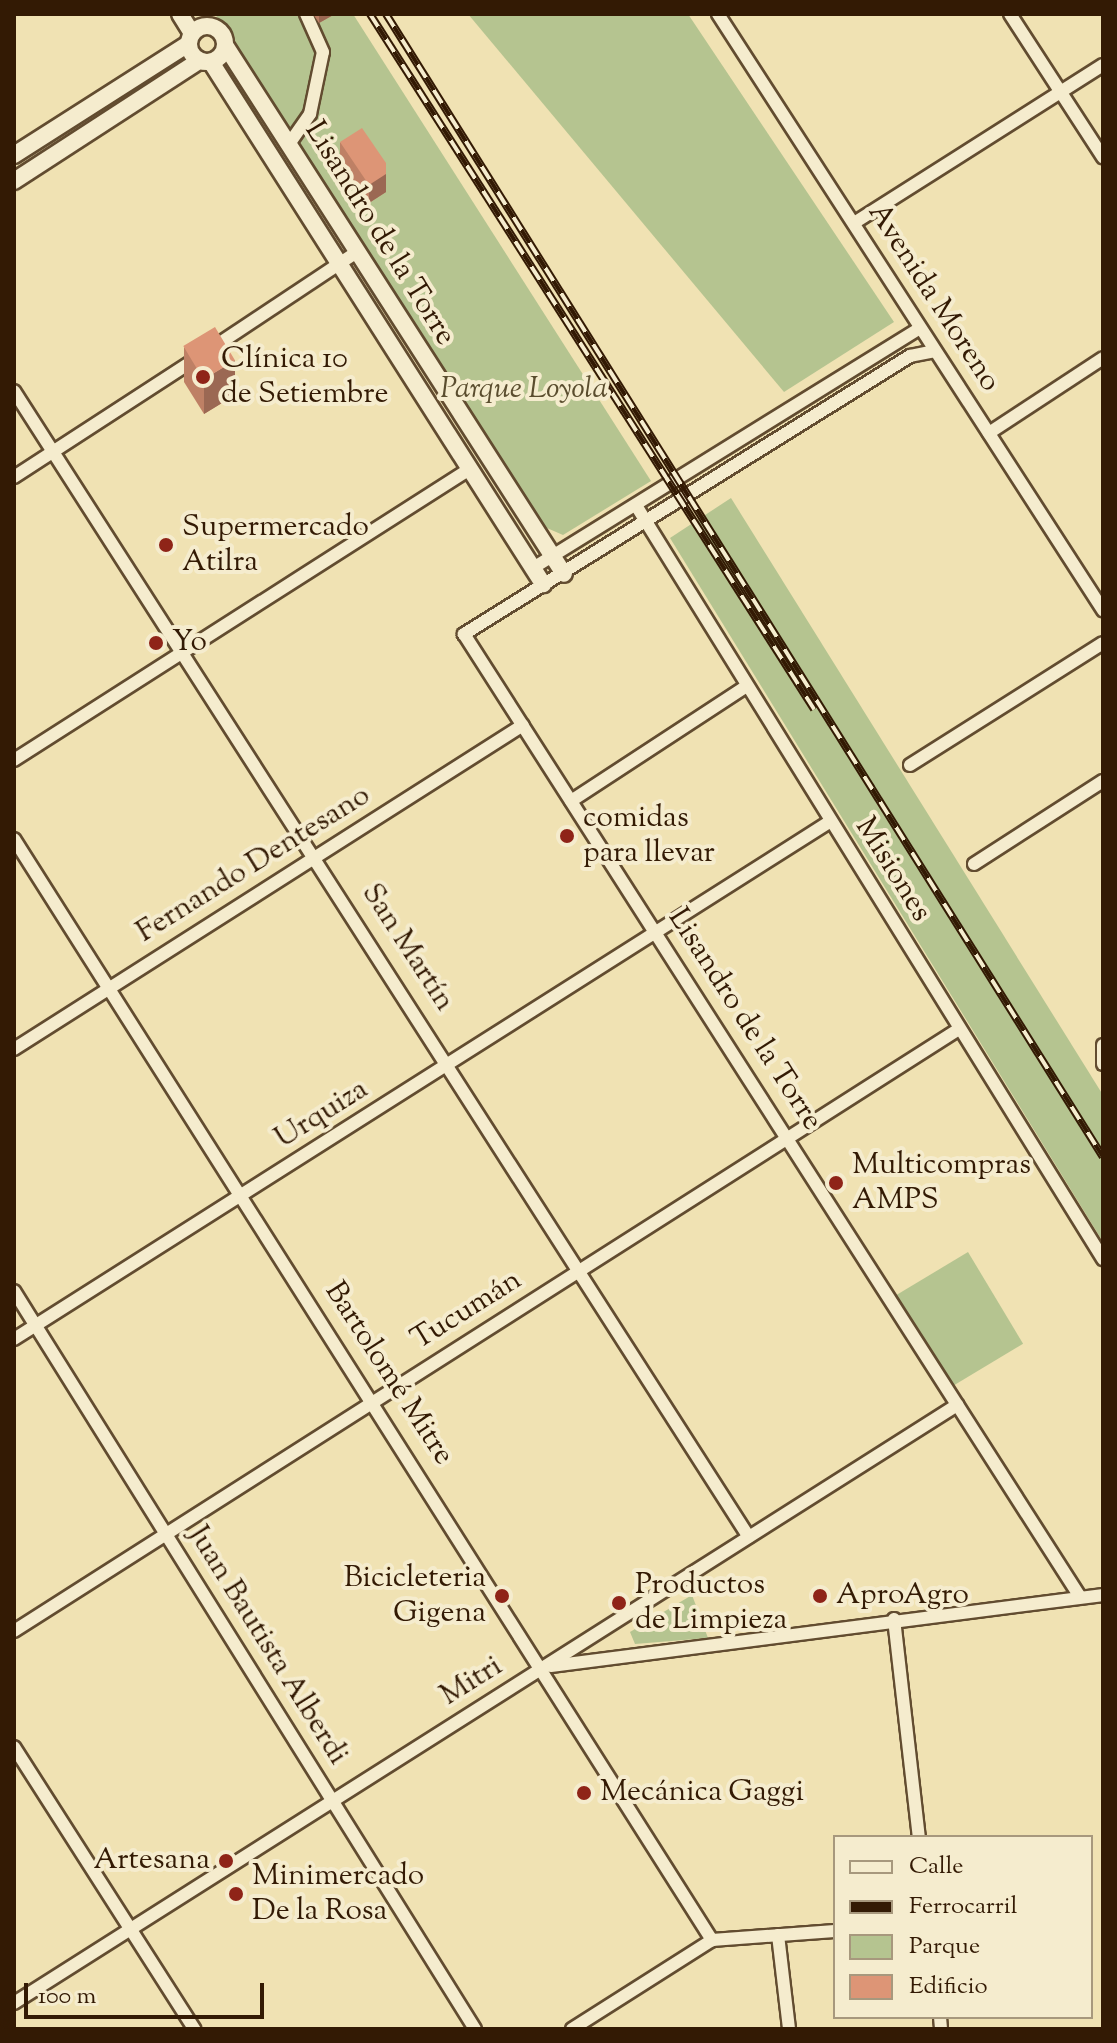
<!DOCTYPE html>
<html>
<head>
<meta charset="utf-8">
<style>
	body { margin:0 }
	#map { position:relative; width:1117px; height:2043px; overflow:hidden; background:#f0e2b3; font-family:"Sorts Mill Goudy",serif }
	div>[style] { position:absolute }
	.green>* { inset:0; background:#b5c490; transform-origin:0 0 }
	.roads { filter:drop-shadow(2px 0 #624c30) drop-shadow(-2px 0 #624c30) drop-shadow(0 2px #624c30) drop-shadow(0 -2px #624c30) }
	.minor>* { height:12px; margin:-6px; padding:0 6px; transform-origin:6px; border-radius:6px; background:#f5ecce }
	.tertiary>* { height:16px; margin:-8px; padding:0 8px; transform-origin:8px; border-radius:8px; background:#f5ecce }
	.tertiary>.ring { margin:-8px; padding:0; box-sizing:content-box; background:none; border:16px solid #f5ecce; border-radius:50% }
	.rail>* { height:8px; margin-top:-4px; transform-origin:0; background:repeating-linear-gradient(90deg,#f5ecce 0 15px,#331a04 0 30px); box-sizing:border-box; border-block:2px solid #331a04 }
	.wall>* { inset:0; background:#be8065 }
	.shaded-wall>* { inset:0; background:#9b6853 }
	.building>* { inset:0; background:#dd9576; transform-origin:0 0 }
	.dots>* { width:22px; height:22px; translate:-50% -50%; box-sizing:border-box; border:4px solid #f5ecce; border-radius:50% }
	span { translate:-50% -50%; white-space:nowrap; text-align:center; line-height:1.15; -webkit-text-stroke:8px #f5ecce; paint-order:stroke }
	.street-label { font-size:30px; color:#331a04 }
	.poi-label { font-size:30px; color:#331a04 }
	.left { translate:0 -50%; text-align:left }
	.right { translate:-100% -50%; text-align:right }
	.park-label { font-size:30px; color:#5a4d2e; font-style:italic }
	.frame { position:absolute; inset:0; border:16px solid #331a04; pointer-events:none }
	.legend { position:absolute; left:833px; top:1835px; width:260px; height:184px; box-sizing:border-box; background:#f5ecce; border:2px solid #a7987d; margin:0; padding:10px 14px; list-style:none; font-size:24px; color:#331a04 }
	.legend li { display:flex; align-items:center; gap:16px; height:40px }
	.legend b { width:40px; border:2px solid #a7987d }
	.scale { position:absolute; left:24px; top:1983px; width:240px; height:36px; box-sizing:border-box; border:4px solid #331a04; border-top:0; padding-left:10px; font-size:24px; line-height:28px; white-space:nowrap; color:#331a04; -webkit-text-stroke:6px #f5ecce; paint-order:stroke }
</style>
</head>
<body>
<div id="map">
	<div class="green">
		<div style="clip-path:polygon(215px 14px,353px 14px,651px 481px,563px 535px,540px 525px)"></div>
		<div style="clip-path:polygon(468px 14px,688px 14px,894px 322px,784px 392px)"></div>
		<div style="clip-path:polygon(731px 498px,1103px 1095px,1103px 1242px,670px 538px)"></div>
		<div style="left:968px;top:1252px;width:107px;height:84px;rotate:59deg"></div>
		<div style="clip-path:polygon(692px 1595px,708px 1638px,635px 1644px,630px 1632px)"></div>
	</div>
	<div class="roads">
		<div class="minor">
			<div style="left:718px;top:14px;width:710px;rotate:57.14deg"></div>
			<div style="left:1010px;top:14px;width:171px;rotate:57deg"></div>
			<div style="left:289px;top:144px;width:37px;rotate:-55deg"></div>
			<div style="left:310px;top:114px;width:63px;rotate:-78.2deg"></div>
			<div style="left:323px;top:52px;width:42px;rotate:-114.1deg"></div>
			<div style="left:854px;top:223px;width:295px;rotate:-32.4deg"></div>
			<div style="left:211px;top:349px;width:175px;rotate:-33.6deg"></div>
			<div style="left:935px;top:351px;width:25px;rotate:169deg"></div>
			<div style="left:910px;top:356px;width:526px;rotate:148.06deg"></div>
			<div style="left:464px;top:634px;width:1143px;rotate:57.39deg"></div>
			<div style="left:14px;top:391px;width:1361px;rotate:57.33deg"></div>
			<div style="left:989px;top:433px;width:136px;rotate:-33.3deg"></div>
			<div style="left:14px;top:477px;width:217px;rotate:-33deg"></div>
			<div style="left:637px;top:507px;width:885px;rotate:58.21deg"></div>
			<div style="left:533px;top:568px;width:455px;rotate:-31.8deg"></div>
			<div style="left:14px;top:760px;width:539px;rotate:-32.57deg"></div>
			<div style="left:910px;top:765px;width:228px;rotate:-32.3deg"></div>
			<div style="left:571px;top:801px;width:210px;rotate:-33.2deg"></div>
			<div style="left:14px;top:839px;width:1304px;rotate:57.63deg"></div>
			<div style="left:974px;top:864px;width:153px;rotate:-32.8deg"></div>
			<div style="left:1103px;top:1045px;width:19px;rotate:90deg"></div>
			<div style="left:14px;top:1049px;width:603px;rotate:-32.48deg"></div>
			<div style="left:14px;top:1291px;width:870px;rotate:58.01deg"></div>
			<div style="left:14px;top:1339px;width:967px;rotate:-32.38deg"></div>
			<div style="left:894px;top:1619px;width:219px;rotate:83.5deg"></div>
			<div style="left:14px;top:1631px;width:1120px;rotate:-32.5deg"></div>
			<div style="left:551px;top:1666px;width:557px;rotate:-7.33deg"></div>
			<div style="left:14px;top:1747px;width:335px;rotate:57.4deg"></div>
			<div style="left:778px;top:1935px;width:95px;rotate:83.3deg"></div>
			<div style="left:14px;top:2003px;width:1117px;rotate:-32.38deg"></div>
			<div style="left:940px;top:2017px;width:12px;rotate:85deg"></div>
			<div style="left:572px;top:2029px;width:166px;rotate:-32.4deg"></div>
			<div style="left:712px;top:1940px;width:123px;rotate:-4.2deg"></div>
		</div>
		<div class="tertiary">
			<div style="left:180px;top:14px;width:22px;rotate:58deg"></div>
			<div class="ring" style="left:189px;top:26px;width:20px;height:20px"></div>
			<div style="left:225px;top:45px;width:628px;rotate:57.35deg"></div>
			<div style="left:211px;top:62px;width:619px;rotate:57.54deg"></div>
			<div style="left:14px;top:155px;width:206px;rotate:-32.5deg"></div>
			<div style="left:14px;top:181px;width:221px;rotate:-33deg"></div>
		</div>
	</div>
	<div class="rail">
		<div style="left:370px;top:14px;width:825px;rotate:57.43deg"></div>
		<div style="left:386px;top:14px;width:1349px;rotate:57.9deg"></div>
	</div>
	<div class="wall">
		<div style="clip-path:polygon(313px 14px,335px 14px,319px 23px)"></div>
		<div style="clip-path:polygon(340px 142px,386px 181px,386px 192px,369px 203px,340px 161px)"></div>
		<div style="clip-path:polygon(184px 347px,235px 395px,204px 414px,184px 382px)"></div>
	</div>
	<div class="shaded-wall">
		<div style="clip-path:polygon(319px 14px,335px 14px,319px 23px)"></div>
		<div style="clip-path:polygon(386px 163px,386px 192px,369px 203px,369px 185px)"></div>
		<div style="clip-path:polygon(235px 360px,235px 395px,204px 414px,204px 379px)"></div>
	</div>
	<div class="building">
		<div style="clip-path:polygon(362px 128px,386px 163px,386px 174px,369px 185px,340px 142px)"></div>
		<div style="left:215px;top:327px;width:39px;height:37px;rotate:59deg"></div>
	</div>
	<div class="dots">
		<div style="left:203px;top:377px;background:#8f2418"></div>
		<div style="left:166px;top:545px;background:#8f2418"></div>
		<div style="left:156px;top:643px;background:#8f2418"></div>
		<div style="left:567px;top:836px;background:#8f2418"></div>
		<div style="left:836px;top:1183px;background:#8f2418"></div>
		<div style="left:502px;top:1596px;background:#8f2418"></div>
		<div style="left:820px;top:1596px;background:#8f2418"></div>
		<div style="left:619px;top:1603px;background:#8f2418"></div>
		<div style="left:584px;top:1793px;background:#8f2418"></div>
		<div style="left:226px;top:1861px;background:#8f2418"></div>
		<div style="left:236px;top:1894px;background:#8f2418"></div>
	</div>
	<div class="street-label">
		<span style="left:379px;top:234px;rotate:58deg">Lisandro de la Torre</span>
		<span style="left:933px;top:298px;rotate:57deg">Avenida Moreno</span>
		<span style="left:254px;top:865px;rotate:-32deg">Fernando Dentesano</span>
		<span style="left:892px;top:870px;rotate:58deg">Misiones</span>
		<span style="left:407px;top:948px;rotate:57deg">San Martín</span>
		<span style="left:744px;top:1020px;rotate:57deg">Lisandro de la Torre</span>
		<span style="left:322px;top:1115px;rotate:-32deg">Urquiza</span>
		<span style="left:467px;top:1311px;rotate:-32deg">Tucumán</span>
		<span style="left:388px;top:1374px;rotate:57deg">Bartolomé Mitre</span>
		<span style="left:267px;top:1646px;rotate:58deg">Juan Bautista Alberdi</span>
		<span style="left:472px;top:1682px;rotate:-32deg">Mitri</span>
	</div>
	<div class="poi-label">
		<span class="left" style="left:221px;top:377px">Clínica 10<br>de Setiembre</span>
		<span class="left" style="left:182px;top:545px">Supermercado<br>Atilra</span>
		<span class="left" style="left:172px;top:643px">Yo</span>
		<span class="left" style="left:583px;top:836px">comidas<br>para llevar</span>
		<span class="left" style="left:852px;top:1183px">Multicompras<br>AMPS</span>
		<span class="right" style="left:486px;top:1596px">Bicicleteria<br>Gigena</span>
		<span class="left" style="left:635px;top:1603px">Productos<br>de Limpieza</span>
		<span class="left" style="left:836px;top:1596px">AproAgro</span>
		<span class="left" style="left:600px;top:1793px">Mecánica Gaggi</span>
		<span class="right" style="left:210px;top:1861px">Artesana</span>
		<span class="left" style="left:252px;top:1894px">Minimercado<br>De la Rosa</span>
	</div>
	<div class="park-label">
		<span style="left:524px;top:390px">Parque Loyola</span>
	</div>
	<div class="frame"></div>
	<ul class="legend">
	<li><b style="height:10px;background:#f5ecce"></b>Calle</li>
	<li><b style="height:10px;background:#331a04"></b>Ferrocarril</li>
	<li><b style="height:22px;background:#b5c490"></b>Parque</li>
	<li><b style="height:22px;background:#dd9576"></b>Edificio</li>
	</ul>
	<div class="scale">100 m</div>
</div>
</body>
</html>
